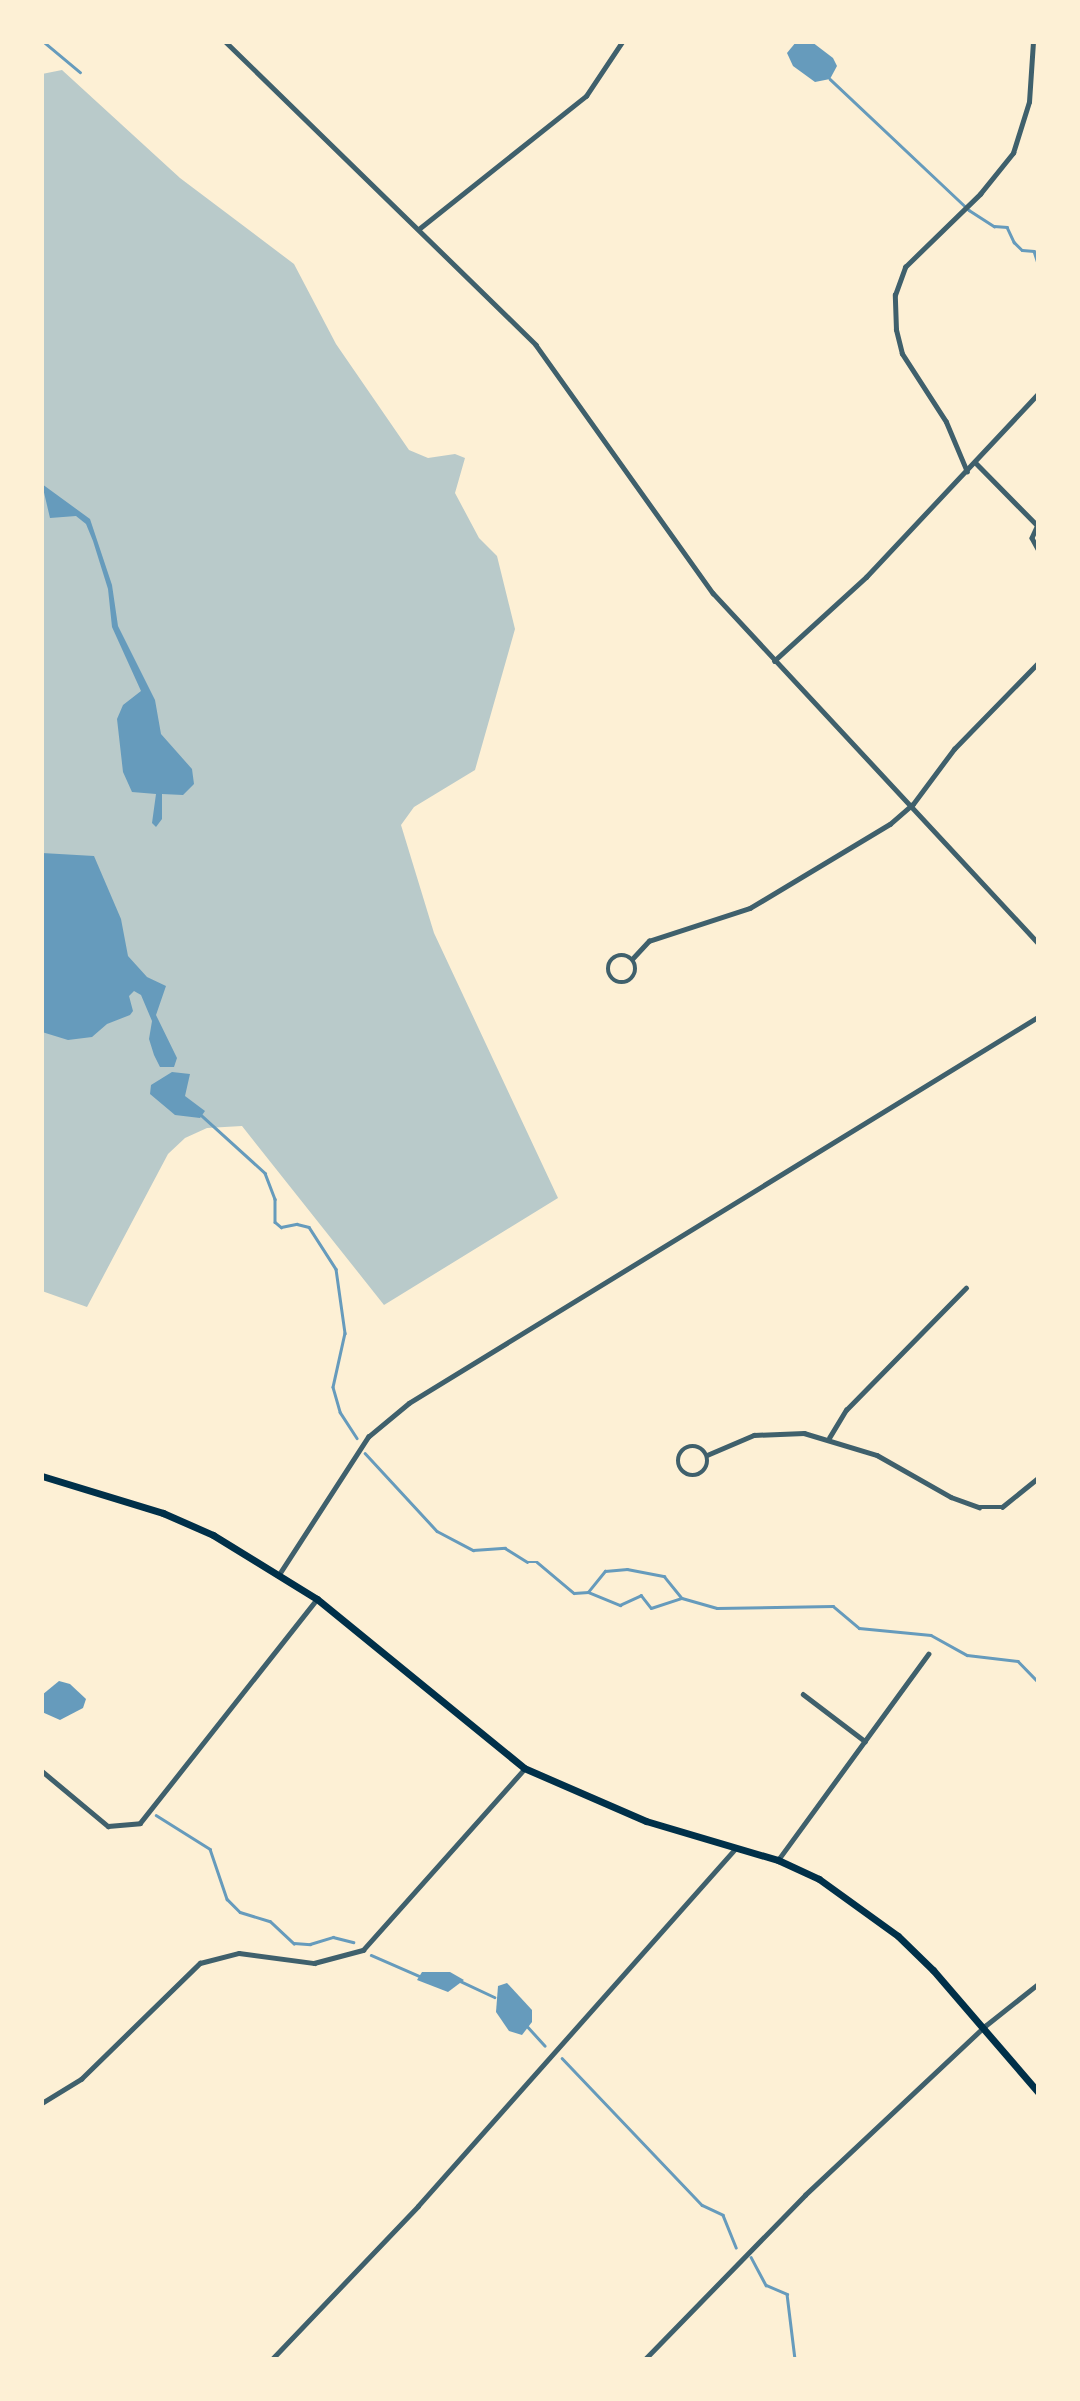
<!DOCTYPE html>
<html>
<head>
<meta charset="utf-8">
<style>
	body { margin:0 }
	#map { position:relative; width:1080px; height:2401px; overflow:hidden; background:#fdf0d5; font-family:"Playfair Display",serif }
	div>[style] { position:absolute }
	.green>* { inset:0; background:#b9caca }
	.water>* { inset:0; background:#669bbc }
	.stream>* { height:2.5px; margin:-1.25px; padding:0 1.25px; transform-origin:1.25px; border-radius:1.25px; background:#669bbc }
	.minor>* { height:4.5px; margin:-2.25px; padding:0 2.25px; transform-origin:2.25px; border-radius:2.25px; background:#3f606c }
	.minor>.ring { margin:-2.25px; padding:0; box-sizing:content-box; background:none; border:4.5px solid #3f606c; border-radius:50% }
	.primary>* { height:7px; margin:-3.5px; padding:0 3.5px; transform-origin:3.5px; border-radius:3.5px; background:#003049 }
	span { translate:-50% -50%; white-space:nowrap; text-align:center; line-height:1.15; -webkit-text-stroke:5px #fdf0d5; paint-order:stroke }
	.frame { position:absolute; inset:0; border:44px solid #fdf0d5; pointer-events:none }
</style>
</head>
<body>
<div id="map">
	<div class="green">
		<div style="clip-path:polygon(62px 70px,180px 178px,294px 264px,336px 344px,409px 450px,428px 458px,455px 454px,465px 458px,455px 493px,479px 538px,497px 556px,515px 629px,475px 770px,414px 807px,401px 825px,434px 933px,558px 1198px,384px 1305px,242px 1126px,207px 1128px,185px 1138px,168px 1154px,87px 1307px,42px 1291px,42px 74px)"></div>
	</div>
	<div class="water">
		<div style="clip-path:polygon(796px 42px,812px 42px,833px 58px,837px 66px,830px 79px,815px 82px,793px 66px,787px 53px)"></div>
		<div style="clip-path:polygon(42px 484px,90px 519px,112px 585px,118px 626px,155px 700px,161px 734px,192px 769px,194px 784px,183px 795px,162px 794px,162px 819px,156px 827px,152px 823px,156px 794px,132px 792px,123px 772px,117px 719px,123px 705px,141px 691px,112px 627px,108px 589px,93px 541px,86px 524px,76px 516px,50px 518px)"></div>
		<div style="clip-path:polygon(42px 853px,94px 856px,121px 919px,128px 956px,147px 977px,166px 986px,156px 1015px,177px 1058px,174px 1067px,160px 1067px,154px 1055px,149px 1039px,152px 1021px,141px 995px,134px 991px,129px 996px,133px 1011px,130px 1015px,107px 1024px,92px 1037px,68px 1040px,42px 1032px)"></div>
		<div style="clip-path:polygon(172px 1072px,190px 1074px,185px 1096px,205px 1111px,200px 1118px,175px 1115px,150px 1094px,151px 1085px)"></div>
		<div style="clip-path:polygon(59px 1681px,70px 1684px,86px 1699px,83px 1708px,60px 1720px,42px 1712px,42px 1695px)"></div>
		<div style="clip-path:polygon(422px 1972px,450px 1972px,464px 1980px,448px 1992px,417px 1980px)"></div>
		<div style="clip-path:polygon(507px 1983px,532px 2010px,532px 2022px,522px 2035px,509px 2031px,496px 2012px,498px 1986px)"></div>
	</div>
	<div class="stream">
		<div style="left:44px;top:42px;width:47px;rotate:39.8deg"></div>
		<div style="left:830px;top:79px;width:191px;rotate:43.3deg"></div>
		<div style="left:969px;top:210px;width:30px;rotate:33deg"></div>
		<div style="left:994px;top:226px;width:13px;rotate:4deg"></div>
		<div style="left:1007px;top:227px;width:17px;rotate:65deg"></div>
		<div style="left:1014px;top:242px;width:11px;rotate:45deg"></div>
		<div style="left:1022px;top:250px;width:12px;rotate:5deg"></div>
		<div style="left:1034px;top:251px;width:13px;rotate:72deg"></div>
		<div style="left:200px;top:1114px;width:88px;rotate:42.2deg"></div>
		<div style="left:265px;top:1173px;width:28px;rotate:69deg"></div>
		<div style="left:275px;top:1199px;width:23px;rotate:90deg"></div>
		<div style="left:275px;top:1222px;width:8px;rotate:40deg"></div>
		<div style="left:281px;top:1227px;width:16px;rotate:-11deg"></div>
		<div style="left:297px;top:1224px;width:12px;rotate:14deg"></div>
		<div style="left:309px;top:1227px;width:50px;rotate:57.3deg"></div>
		<div style="left:336px;top:1269px;width:65px;rotate:82deg"></div>
		<div style="left:345px;top:1333px;width:55px;rotate:102.5deg"></div>
		<div style="left:333px;top:1387px;width:26px;rotate:74deg"></div>
		<div style="left:340px;top:1412px;width:31px;rotate:57deg"></div>
		<div style="left:365px;top:1453px;width:106px;rotate:47.3deg"></div>
		<div style="left:437px;top:1531px;width:41px;rotate:27.8deg"></div>
		<div style="left:473px;top:1550px;width:32px;rotate:-4deg"></div>
		<div style="left:505px;top:1548px;width:26px;rotate:32deg"></div>
		<div style="left:527px;top:1562px;width:10px"></div>
		<div style="left:537px;top:1562px;width:48px;rotate:40deg"></div>
		<div style="left:574px;top:1593px;width:14px;rotate:-4deg"></div>
		<div style="left:588px;top:1592px;width:27px;rotate:-51deg"></div>
		<div style="left:605px;top:1571px;width:22px;rotate:-5deg"></div>
		<div style="left:627px;top:1569px;width:38px;rotate:11deg"></div>
		<div style="left:664px;top:1576px;width:28px;rotate:51deg"></div>
		<div style="left:682px;top:1598px;width:36px;rotate:16deg"></div>
		<div style="left:717px;top:1608px;width:116px;rotate:-1deg"></div>
		<div style="left:833px;top:1606px;width:34px;rotate:40deg"></div>
		<div style="left:859px;top:1628px;width:72px;rotate:5.6deg"></div>
		<div style="left:931px;top:1635px;width:41px;rotate:29.1deg"></div>
		<div style="left:967px;top:1655px;width:51px;rotate:6.7deg"></div>
		<div style="left:1018px;top:1661px;width:29px;rotate:46deg"></div>
		<div style="left:588px;top:1592px;width:35px;rotate:22deg"></div>
		<div style="left:620px;top:1605px;width:23px;rotate:-25deg"></div>
		<div style="left:641px;top:1595px;width:16px;rotate:52deg"></div>
		<div style="left:651px;top:1608px;width:32px;rotate:-18deg"></div>
		<div style="left:156px;top:1815px;width:64px;rotate:32.2deg"></div>
		<div style="left:210px;top:1849px;width:53px;rotate:71.2deg"></div>
		<div style="left:227px;top:1899px;width:18px;rotate:45deg"></div>
		<div style="left:240px;top:1912px;width:31px;rotate:17deg"></div>
		<div style="left:270px;top:1921px;width:33px;rotate:43deg"></div>
		<div style="left:294px;top:1943px;width:16px;rotate:4deg"></div>
		<div style="left:310px;top:1944px;width:24px;rotate:-17deg"></div>
		<div style="left:333px;top:1937px;width:21px;rotate:14deg"></div>
		<div style="left:371px;top:1955px;width:52px;rotate:23.6deg"></div>
		<div style="left:460px;top:1981px;width:38px;rotate:25deg"></div>
		<div style="left:528px;top:2027px;width:25px;rotate:48deg"></div>
		<div style="left:562px;top:2058px;width:203px;rotate:46.4deg"></div>
		<div style="left:702px;top:2205px;width:23px;rotate:25deg"></div>
		<div style="left:723px;top:2215px;width:35px;rotate:68deg"></div>
		<div style="left:751px;top:2257px;width:32px;rotate:62deg"></div>
		<div style="left:766px;top:2285px;width:23px;rotate:23deg"></div>
		<div style="left:787px;top:2294px;width:65px;rotate:83deg"></div>
	</div>
	<div class="minor">
		<div style="left:226px;top:42px;width:433px;rotate:44.3deg"></div>
		<div style="left:536px;top:345px;width:305px;rotate:54.5deg"></div>
		<div style="left:713px;top:593px;width:478px;rotate:47.1deg"></div>
		<div style="left:420px;top:228px;width:212px;rotate:-38.5deg"></div>
		<div style="left:586px;top:96px;width:65px;rotate:-56.3deg"></div>
		<div style="left:976px;top:463px;width:87px;rotate:45.5deg"></div>
		<div style="left:967px;top:472px;width:54px;rotate:-112.8deg"></div>
		<div style="left:946px;top:422px;width:81px;rotate:-122.9deg"></div>
		<div style="left:902px;top:354px;width:25px;rotate:-104deg"></div>
		<div style="left:896px;top:330px;width:35px;rotate:-92deg"></div>
		<div style="left:895px;top:295px;width:30px;rotate:-70deg"></div>
		<div style="left:905px;top:267px;width:105px;rotate:-44.2deg"></div>
		<div style="left:980px;top:194px;width:53px;rotate:-51.2deg"></div>
		<div style="left:1013px;top:153px;width:53px;rotate:-72.6deg"></div>
		<div style="left:1029px;top:102px;width:60px;rotate:-86.2deg"></div>
		<div style="left:1038px;top:525px;width:14px;rotate:115deg"></div>
		<div style="left:1032px;top:538px;width:13px;rotate:61deg"></div>
		<div style="left:774px;top:661px;width:125px;rotate:-42.4deg"></div>
		<div style="left:866px;top:577px;width:251px;rotate:-46.8deg"></div>
		<div class="ring" style="left:608px;top:955px;width:23.5px;height:23.5px"></div>
		<div style="left:632px;top:959px;width:25px;rotate:-47deg"></div>
		<div style="left:649px;top:941px;width:106px;rotate:-18.1deg"></div>
		<div style="left:750px;top:908px;width:163px;rotate:-31deg"></div>
		<div style="left:890px;top:824px;width:30px;rotate:-41deg"></div>
		<div style="left:913px;top:804px;width:69px;rotate:-53.3deg"></div>
		<div style="left:954px;top:749px;width:120px;rotate:-45.7deg"></div>
		<div style="left:829px;top:1438px;width:33px;rotate:-59deg"></div>
		<div style="left:846px;top:1410px;width:171px;rotate:-45.5deg"></div>
		<div class="ring" style="left:678px;top:1446px;width:25.5px;height:25.5px"></div>
		<div style="left:707px;top:1455px;width:51px;rotate:-23.1deg"></div>
		<div style="left:754px;top:1435px;width:50px;rotate:-2.3deg"></div>
		<div style="left:804px;top:1433px;width:76px;rotate:16.8deg"></div>
		<div style="left:877px;top:1455px;width:85px;rotate:29.6deg"></div>
		<div style="left:951px;top:1497px;width:30px;rotate:20deg"></div>
		<div style="left:979px;top:1507px;width:23px"></div>
		<div style="left:1002px;top:1507px;width:46px;rotate:-38.9deg"></div>
		<div style="left:278px;top:1576px;width:166px;rotate:-57.1deg"></div>
		<div style="left:368px;top:1437px;width:53px;rotate:-39.7deg"></div>
		<div style="left:409px;top:1403px;width:738px;rotate:-31.54deg"></div>
		<div style="left:803px;top:1694px;width:78px;rotate:37.2deg"></div>
		<div style="left:42px;top:1771px;width:86px;rotate:39.8deg"></div>
		<div style="left:108px;top:1826px;width:32px;rotate:-5deg"></div>
		<div style="left:140px;top:1823px;width:285px;rotate:-51.7deg"></div>
		<div style="left:778px;top:1860px;width:255px;rotate:-53.9deg"></div>
		<div style="left:42px;top:2103px;width:46px;rotate:-31.6deg"></div>
		<div style="left:81px;top:2079px;width:166px;rotate:-44.3deg"></div>
		<div style="left:200px;top:1963px;width:40px;rotate:-14.4deg"></div>
		<div style="left:239px;top:1953px;width:76px;rotate:7.6deg"></div>
		<div style="left:314px;top:1963px;width:51px;rotate:-14.9deg"></div>
		<div style="left:363px;top:1950px;width:242px;rotate:-48.3deg"></div>
		<div style="left:272px;top:2359px;width:211px;rotate:-46.3deg"></div>
		<div style="left:418px;top:2206px;width:479px;rotate:-48.4deg"></div>
		<div style="left:645px;top:2359px;width:229px;rotate:-45.7deg"></div>
		<div style="left:805px;top:2195px;width:247px;rotate:-43.2deg"></div>
		<div style="left:985px;top:2026px;width:68px;rotate:-38.4deg"></div>
	</div>
	<div class="primary">
		<div style="left:42px;top:1476px;width:127px;rotate:17deg"></div>
		<div style="left:163px;top:1513px;width:55px;rotate:23.7deg"></div>
		<div style="left:213px;top:1535px;width:122px;rotate:31.6deg"></div>
		<div style="left:317px;top:1599px;width:267px;rotate:39.2deg"></div>
		<div style="left:524px;top:1768px;width:133px;rotate:23.5deg"></div>
		<div style="left:646px;top:1821px;width:138px;rotate:16.5deg"></div>
		<div style="left:778px;top:1860px;width:45px;rotate:24.9deg"></div>
		<div style="left:819px;top:1879px;width:97px;rotate:35.8deg"></div>
		<div style="left:898px;top:1936px;width:49px;rotate:44.2deg"></div>
		<div style="left:933px;top:1970px;width:161px;rotate:49.3deg"></div>
	</div>
	<div class="frame"></div>
</div>
</body>
</html>
